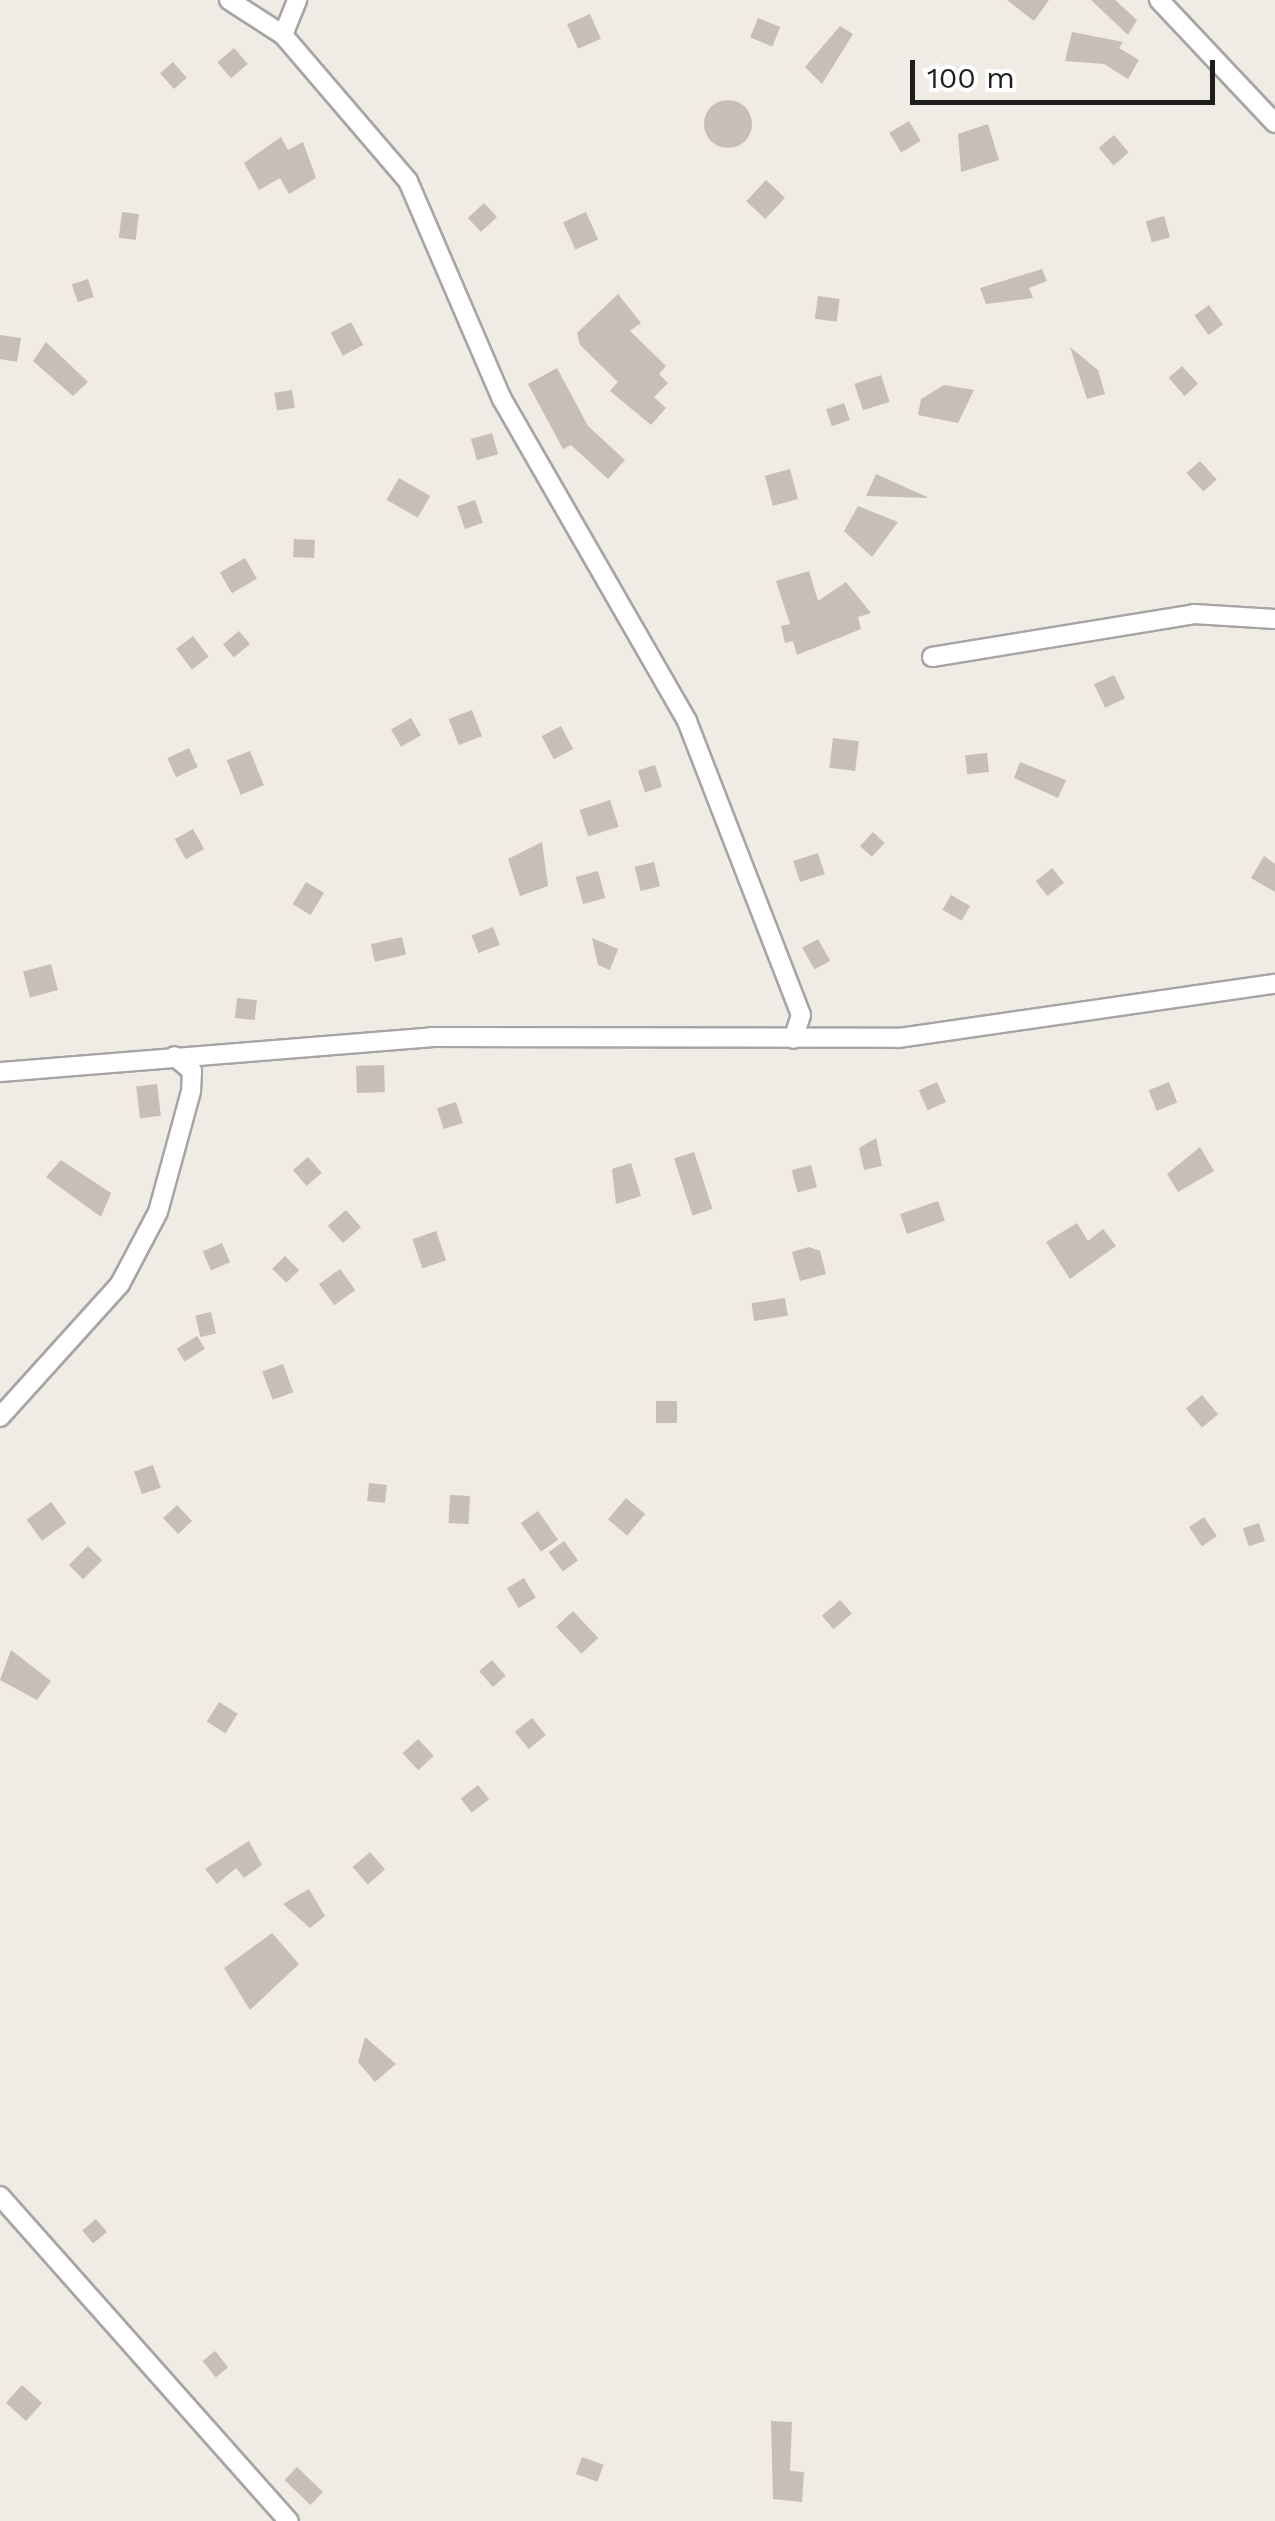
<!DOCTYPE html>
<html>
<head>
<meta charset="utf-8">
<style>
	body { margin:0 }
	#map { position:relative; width:1275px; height:2521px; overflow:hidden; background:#f0ebe4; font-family:"Work Sans",sans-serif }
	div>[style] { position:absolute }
	.building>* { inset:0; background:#c8bdb7; transform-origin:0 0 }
	.round { border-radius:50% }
	.roads { filter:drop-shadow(2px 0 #a5a5a5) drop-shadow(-2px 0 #a5a5a5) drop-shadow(0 2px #a5a5a5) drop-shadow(0 -2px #a5a5a5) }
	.minor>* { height:18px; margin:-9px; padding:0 9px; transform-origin:9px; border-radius:9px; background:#fff }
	span { translate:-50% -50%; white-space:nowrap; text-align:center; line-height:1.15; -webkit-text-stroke:10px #fff; paint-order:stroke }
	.scale { position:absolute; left:910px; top:60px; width:305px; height:45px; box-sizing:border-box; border:5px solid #1e1e1e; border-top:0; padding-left:12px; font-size:30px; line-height:35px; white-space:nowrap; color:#1e1e1e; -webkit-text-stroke:8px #fff; paint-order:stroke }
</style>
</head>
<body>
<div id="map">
	<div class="building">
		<div style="clip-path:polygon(1007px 0,1049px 0,1034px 21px)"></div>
		<div style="clip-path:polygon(1091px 0,1115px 0,1137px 20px,1128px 35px)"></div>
		<div style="left:590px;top:14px;width:27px;height:25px;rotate:66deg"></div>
		<div style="left:758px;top:18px;width:24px;height:21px;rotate:22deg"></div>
		<div style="clip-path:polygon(840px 26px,853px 34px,822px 84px,805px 67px)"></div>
		<div style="clip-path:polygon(1072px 32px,1123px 42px,1119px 48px,1139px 60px,1128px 79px,1104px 64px,1065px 61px)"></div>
		<div style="left:234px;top:48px;width:21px;height:22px;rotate:49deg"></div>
		<div style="left:173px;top:62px;width:21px;height:17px;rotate:49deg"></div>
		<div class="round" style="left:704px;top:100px;width:48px;height:48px"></div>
		<div style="left:909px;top:121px;width:23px;height:23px;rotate:59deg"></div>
		<div style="clip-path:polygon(988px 124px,999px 160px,961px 172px,958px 134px)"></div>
		<div style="left:1114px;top:135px;width:23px;height:20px;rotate:50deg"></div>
		<div style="clip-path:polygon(281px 137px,288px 150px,303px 142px,316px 178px,289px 194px,280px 178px,259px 190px,244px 163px)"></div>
		<div style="left:766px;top:180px;width:26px;height:29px;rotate:43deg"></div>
		<div style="left:484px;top:203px;width:19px;height:22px;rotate:47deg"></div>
		<div style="left:122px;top:212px;width:17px;height:26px;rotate:7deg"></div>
		<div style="left:586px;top:212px;width:30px;height:25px;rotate:66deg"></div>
		<div style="left:1164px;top:216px;width:22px;height:19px;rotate:74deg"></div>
		<div style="clip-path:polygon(1042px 269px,1047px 281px,1029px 288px,1033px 298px,986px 304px,980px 288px)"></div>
		<div style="left:88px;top:279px;width:19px;height:17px;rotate:72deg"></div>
		<div style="clip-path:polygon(618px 294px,641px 323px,630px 331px,666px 366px,659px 374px,668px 383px,654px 397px,666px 408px,651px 425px,610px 391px,618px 382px,580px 345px,577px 333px)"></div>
		<div style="left:818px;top:296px;width:22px;height:23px;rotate:8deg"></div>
		<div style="left:1209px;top:305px;width:24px;height:18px;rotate:54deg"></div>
		<div style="left:351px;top:322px;width:26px;height:23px;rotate:62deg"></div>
		<div style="clip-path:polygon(0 335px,21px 338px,17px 362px,0 359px)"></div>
		<div style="clip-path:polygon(46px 342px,88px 382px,73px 396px,33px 361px)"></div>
		<div style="clip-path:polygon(1070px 347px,1098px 370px,1105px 394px,1087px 399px)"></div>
		<div style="left:1182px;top:366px;width:24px;height:18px;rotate:48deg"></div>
		<div style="clip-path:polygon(557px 368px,588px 426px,625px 460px,608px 479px,571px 445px,563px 449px,528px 384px)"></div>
		<div style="left:881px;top:375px;width:28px;height:28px;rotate:72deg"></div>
		<div style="clip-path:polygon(944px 385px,974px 390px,958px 423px,918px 415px,921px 399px)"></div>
		<div style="left:292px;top:390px;width:18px;height:18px;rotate:81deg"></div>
		<div style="left:844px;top:403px;width:18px;height:19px;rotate:71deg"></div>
		<div style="left:492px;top:433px;width:22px;height:22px;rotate:74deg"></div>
		<div style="left:1200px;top:461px;width:25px;height:18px;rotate:48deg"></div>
		<div style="left:790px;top:469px;width:31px;height:26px;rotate:75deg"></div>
		<div style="clip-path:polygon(876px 474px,927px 497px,927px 498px,866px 496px)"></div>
		<div style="left:399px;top:478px;width:36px;height:25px;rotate:30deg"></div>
		<div style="left:475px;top:500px;width:24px;height:19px;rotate:71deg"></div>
		<div style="clip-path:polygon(858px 506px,898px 522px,872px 557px,844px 531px)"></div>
		<div style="left:294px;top:539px;width:21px;height:18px;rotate:3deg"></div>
		<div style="left:245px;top:558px;width:24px;height:29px;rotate:60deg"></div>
		<div style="clip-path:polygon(809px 571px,818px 601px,846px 582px,871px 613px,858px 617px,861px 629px,797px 655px,793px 641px,785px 643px,781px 626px,790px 624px,776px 581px)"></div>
		<div style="left:239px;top:631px;width:17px;height:21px;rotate:50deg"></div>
		<div style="left:193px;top:636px;width:26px;height:21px;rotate:53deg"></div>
		<div style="left:1114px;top:675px;width:26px;height:22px;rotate:65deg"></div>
		<div style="left:472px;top:710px;width:28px;height:25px;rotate:69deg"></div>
		<div style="left:411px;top:718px;width:20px;height:23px;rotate:60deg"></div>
		<div style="left:561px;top:726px;width:26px;height:22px;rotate:62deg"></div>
		<div style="left:833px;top:738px;width:26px;height:30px;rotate:7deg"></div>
		<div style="left:189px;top:748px;width:21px;height:24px;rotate:65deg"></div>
		<div style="left:250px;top:751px;width:37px;height:25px;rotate:68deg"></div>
		<div style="left:987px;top:753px;width:19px;height:22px;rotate:84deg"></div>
		<div style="clip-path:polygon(1020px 762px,1066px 780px,1058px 798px,1014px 778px)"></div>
		<div style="left:655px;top:765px;width:23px;height:18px;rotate:72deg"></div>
		<div style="left:610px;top:800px;width:28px;height:32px;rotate:72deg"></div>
		<div style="left:193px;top:829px;width:23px;height:21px;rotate:61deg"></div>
		<div style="left:873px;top:832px;width:16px;height:19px;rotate:43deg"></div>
		<div style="clip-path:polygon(542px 842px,548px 886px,520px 896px,508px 859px)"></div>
		<div style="left:818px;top:853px;width:22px;height:26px;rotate:72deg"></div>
		<div style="clip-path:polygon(1264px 856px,1275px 864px,1275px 892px,1251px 878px)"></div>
		<div style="left:654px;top:862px;width:25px;height:20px;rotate:76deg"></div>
		<div style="left:1052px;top:868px;width:19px;height:21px;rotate:51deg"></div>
		<div style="left:598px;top:871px;width:28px;height:23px;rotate:75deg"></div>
		<div style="left:306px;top:882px;width:21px;height:26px;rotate:31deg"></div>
		<div style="left:951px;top:895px;width:22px;height:17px;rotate:30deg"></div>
		<div style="left:493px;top:927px;width:19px;height:23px;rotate:69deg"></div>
		<div style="left:402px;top:937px;width:18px;height:32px;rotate:77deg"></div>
		<div style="clip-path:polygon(592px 938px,618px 949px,610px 970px,598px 965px)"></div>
		<div style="left:818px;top:939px;width:25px;height:18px;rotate:61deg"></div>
		<div style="left:51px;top:964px;width:27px;height:29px;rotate:75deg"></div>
		<div style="left:237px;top:998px;width:20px;height:20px;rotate:6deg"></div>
		<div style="left:384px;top:1065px;width:27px;height:28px;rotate:88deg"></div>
		<div style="left:937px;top:1082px;width:22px;height:20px;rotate:66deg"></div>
		<div style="left:1169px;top:1082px;width:22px;height:22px;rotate:68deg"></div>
		<div style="left:157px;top:1084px;width:32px;height:21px;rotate:83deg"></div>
		<div style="left:456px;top:1102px;width:22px;height:20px;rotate:72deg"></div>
		<div style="clip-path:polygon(876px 1138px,882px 1166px,864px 1170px,859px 1148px)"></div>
		<div style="clip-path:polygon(1200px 1147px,1214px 1171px,1178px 1192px,1167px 1174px)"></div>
		<div style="left:694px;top:1152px;width:60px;height:21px;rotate:72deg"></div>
		<div style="left:308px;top:1157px;width:21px;height:20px;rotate:49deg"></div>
		<div style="clip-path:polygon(61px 1160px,111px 1193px,101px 1217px,46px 1177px)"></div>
		<div style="clip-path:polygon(631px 1163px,641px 1196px,616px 1204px,612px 1169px)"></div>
		<div style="left:811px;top:1165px;width:23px;height:20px;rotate:75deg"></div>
		<div style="left:938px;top:1201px;width:21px;height:40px;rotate:71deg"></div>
		<div style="left:346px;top:1210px;width:23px;height:24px;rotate:49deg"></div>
		<div style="clip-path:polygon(1077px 1223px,1088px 1241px,1103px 1229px,1116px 1246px,1070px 1279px,1046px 1242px)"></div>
		<div style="left:436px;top:1231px;width:31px;height:25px;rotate:71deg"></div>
		<div style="left:222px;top:1243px;width:21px;height:21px;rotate:67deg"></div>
		<div style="clip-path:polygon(809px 1247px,820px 1251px,826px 1274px,800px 1281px,792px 1252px)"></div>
		<div style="left:285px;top:1256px;width:20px;height:18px;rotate:45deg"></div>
		<div style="left:340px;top:1269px;width:26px;height:26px;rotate:54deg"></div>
		<div style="left:785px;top:1298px;width:18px;height:34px;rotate:81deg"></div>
		<div style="left:211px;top:1312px;width:22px;height:16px;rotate:77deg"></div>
		<div style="left:197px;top:1336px;width:15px;height:24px;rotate:58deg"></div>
		<div style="left:283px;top:1364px;width:30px;height:22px;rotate:70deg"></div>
		<div style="left:1202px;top:1395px;width:25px;height:21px;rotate:50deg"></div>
		<div style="left:656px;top:1401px;width:21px;height:22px"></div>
		<div style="left:153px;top:1465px;width:24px;height:20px;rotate:71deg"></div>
		<div style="left:369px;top:1483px;width:18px;height:18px;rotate:6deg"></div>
		<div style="left:450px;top:1495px;width:20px;height:28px;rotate:3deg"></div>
		<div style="left:626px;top:1498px;width:25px;height:28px;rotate:40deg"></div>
		<div style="left:51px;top:1502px;width:26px;height:30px;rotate:54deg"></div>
		<div style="left:177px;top:1505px;width:22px;height:19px;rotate:47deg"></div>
		<div style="left:538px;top:1511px;width:35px;height:21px;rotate:55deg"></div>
		<div style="left:1204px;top:1517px;width:23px;height:18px;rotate:56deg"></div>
		<div style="left:1259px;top:1523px;width:19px;height:17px;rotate:72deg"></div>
		<div style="left:564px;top:1541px;width:24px;height:19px;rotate:54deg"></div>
		<div style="left:88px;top:1546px;width:20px;height:27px;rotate:45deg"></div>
		<div style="left:524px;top:1578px;width:23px;height:20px;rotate:59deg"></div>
		<div style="left:840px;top:1600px;width:18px;height:24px;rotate:49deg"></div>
		<div style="left:573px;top:1611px;width:37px;height:23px;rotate:47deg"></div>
		<div style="clip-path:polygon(11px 1650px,51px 1681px,37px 1700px,0 1680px)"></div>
		<div style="left:492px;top:1660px;width:21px;height:17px;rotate:49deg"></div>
		<div style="left:219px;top:1702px;width:22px;height:23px;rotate:32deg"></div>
		<div style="left:532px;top:1718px;width:22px;height:22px;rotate:51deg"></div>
		<div style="left:418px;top:1739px;width:23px;height:21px;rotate:47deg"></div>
		<div style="left:478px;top:1785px;width:18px;height:22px;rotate:52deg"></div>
		<div style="clip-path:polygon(249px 1841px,262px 1865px,244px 1878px,236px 1868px,217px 1884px,205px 1869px)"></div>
		<div style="left:370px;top:1852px;width:23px;height:23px;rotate:49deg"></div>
		<div style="clip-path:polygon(309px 1889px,325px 1916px,310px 1928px,283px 1904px)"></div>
		<div style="clip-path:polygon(272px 1933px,299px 1964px,250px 2010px,224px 1968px)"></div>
		<div style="clip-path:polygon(365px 2037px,396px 2064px,375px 2082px,358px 2062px)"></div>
		<div style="left:96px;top:2219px;width:17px;height:18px;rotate:50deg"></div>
		<div style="left:215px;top:2351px;width:21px;height:16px;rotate:51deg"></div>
		<div style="left:22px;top:2385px;width:27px;height:24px;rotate:42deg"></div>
		<div style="clip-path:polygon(771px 2421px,792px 2422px,790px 2471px,804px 2472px,802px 2502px,773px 2499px)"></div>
		<div style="left:582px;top:2457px;width:23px;height:18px;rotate:20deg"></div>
		<div style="left:297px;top:2467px;width:36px;height:18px;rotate:44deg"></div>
	</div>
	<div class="roads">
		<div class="minor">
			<div style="left:229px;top:0;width:64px;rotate:32.9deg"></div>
			<div style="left:283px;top:35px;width:192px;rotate:49.4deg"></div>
			<div style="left:408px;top:181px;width:237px;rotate:66.7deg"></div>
			<div style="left:502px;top:399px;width:371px;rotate:60.1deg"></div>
			<div style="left:687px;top:721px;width:315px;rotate:68.8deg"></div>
			<div style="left:801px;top:1015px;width:25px;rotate:108deg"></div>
			<div style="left:1159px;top:0;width:169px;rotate:46.7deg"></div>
			<div style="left:283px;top:35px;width:38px;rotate:-68deg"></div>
			<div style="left:932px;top:657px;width:266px;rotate:-9.3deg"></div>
			<div style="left:1194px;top:614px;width:81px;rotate:3.5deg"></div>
			<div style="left:0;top:1072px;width:432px;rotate:-4.6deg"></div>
			<div style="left:431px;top:1037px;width:467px;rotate:0.1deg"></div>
			<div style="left:898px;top:1038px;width:381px;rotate:-8.2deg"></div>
			<div style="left:0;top:1417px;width:179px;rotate:-47.9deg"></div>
			<div style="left:120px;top:1284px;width:81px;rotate:-62.2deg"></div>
			<div style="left:158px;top:1212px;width:125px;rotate:-74.7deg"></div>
			<div style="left:191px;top:1091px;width:20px;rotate:-87deg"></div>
			<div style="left:192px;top:1071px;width:23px;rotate:-140deg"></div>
			<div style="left:0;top:2196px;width:435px;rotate:48.4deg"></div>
		</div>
	</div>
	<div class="scale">100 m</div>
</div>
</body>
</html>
